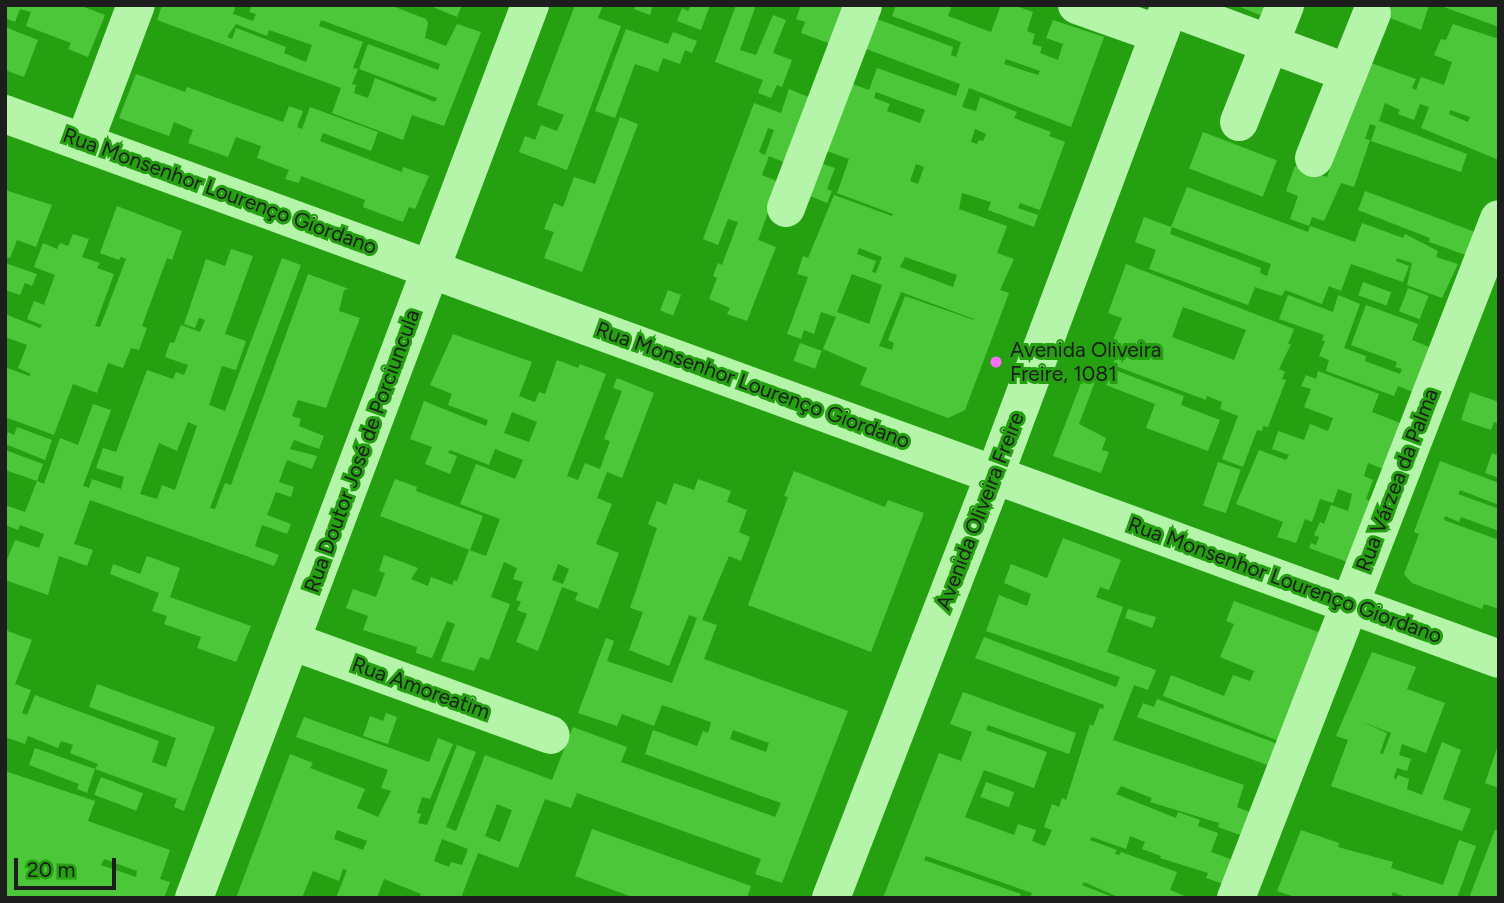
<!DOCTYPE html>
<html>
<head>
<meta charset="utf-8">
<style>
	body { margin:0 }
	#map { position:relative; width:1504px; height:903px; overflow:hidden; background:#24a011; font-family:Figtree,sans-serif }
	div>[style] { position:absolute }
	.building>* { inset:0; background:#4dc73a; transform-origin:0 0 }
	.minor>* { height:38px; margin:-19px; padding:0 19px; transform-origin:19px; border-radius:19px; background:#b4f5a9 }
	.dots>* { width:19px; height:19px; translate:-50% -50%; box-sizing:border-box; border:4px solid #24a011; border-radius:50% }
	span { translate:-50% -50%; white-space:nowrap; text-align:center; line-height:1.15; -webkit-text-stroke:6px #24a011; paint-order:stroke }
	.street-label { font-size:21px; color:#1d1d1d }
	.poi-label { font-size:21px; color:#1d1d1d }
	.left { translate:0 -50%; text-align:left }
	.frame { position:absolute; inset:0; border:7px solid #1d1d1d; pointer-events:none }
	.scale { position:absolute; left:14px; top:858px; width:102px; height:32px; box-sizing:border-box; border:4px solid #1d1d1d; border-top:0; padding-left:9px; font-size:21px; line-height:24px; white-space:nowrap; color:#1d1d1d; -webkit-text-stroke:5px #24a011; paint-order:stroke }
</style>
</head>
<body>
<div id="map">
	<div class="building">
		<div style="clip-path:polygon(5px 5px,79px 5px,105px 15px,88px 57px,68px 49px,71px 43px,26px 26px,31px 12px,20px 9px,15px 22px,5px 18px)"></div>
		<div style="clip-path:polygon(evenodd,162px 5px,236px 5px,233px 14px,253px 21px,256px 14px,249px 12px,252px 5px,390px 5px,426px 19px,428px 23px,425px 38px,446px 46px,457px 24px,481px 32px,444px 126px,412px 115px,403px 140px,332px 113px,341px 88px,157px 20px,162px 5px,321px 20px,440px 64px,438px 70px,368px 44px,359px 69px,437px 98px,435px 102px,375px 78px,368px 98px,354px 93px,356px 85px,352px 84px,358px 69px,353px 68px,363px 42px,319px 26px,321px 20px,162px 5px,236px 24px,267px 36px,269px 30px,312px 45px,306px 62px,284px 53px,286px 47px,236px 28px,232px 39px,227px 37px,236px 24px)"></div>
		<div style="clip-path:polygon(428px 5px,462px 5px,457px 17px)"></div>
		<div style="clip-path:polygon(575px 5px,603px 5px,598px 18px,621px 26px,567px 170px,519px 152px,525px 136px,535px 140px,541px 125px,557px 131px,564px 115px,537px 105px)"></div>
		<div style="clip-path:polygon(636px 5px,653px 5px,650px 15px,634px 9px)"></div>
		<div style="clip-path:polygon(691px 5px,710px 5px,701px 30px,677px 21px,682px 8px,688px 11px)"></div>
		<div style="clip-path:polygon(736px 5px,756px 5px,740px 50px,756px 55px,773px 15px,786px 20px,773px 53px,792px 60px,782px 87px,777px 85px,771px 98px,758px 93px,763px 80px,715px 62px)"></div>
		<div style="clip-path:polygon(801px 5px,845px 5px,831px 44px,801px 33px,805px 22px,796px 19px)"></div>
		<div style="clip-path:polygon(evenodd,896px 5px,952px 5px,948px 16px,991px 32px,1001px 5px,1013px 5px,1033px 12px,1027px 31px,1035px 34px,1032px 44px,1042px 47px,1040px 53px,1058px 60px,1063px 44px,1046px 38px,1053px 20px,1104px 37px,1071px 127px,969px 88px,962px 107px,976px 111px,980px 97px,1017px 112px,1014px 118px,1051px 132px,1049px 136px,1065px 142px,1040px 210px,1020px 203px,1018px 208px,1038px 215px,1034px 227px,988px 210px,991px 202px,962px 193px,959px 209px,1007px 226px,997px 253px,1014px 259px,1000px 290px,1009px 293px,965px 410px,948px 418px,860px 385px,867px 368px,823px 349px,836px 317px,821px 312px,814px 334px,804px 330px,801px 339px,787px 334px,808px 277px,797px 274px,803px 256px,808px 258px,834px 195px,892px 216px,893px 214px,837px 193px,849px 159px,827px 151px,853px 84px,869px 90px,877px 68px,956px 96px,960px 84px,866px 49px,877px 19px,953px 47px,951px 55px,956px 57px,961px 42px,892px 16px,896px 5px,1006px 59px,1040px 71px,1038px 75px,1004px 64px,1006px 59px,896px 5px,876px 92px,925px 110px,920px 123px,887px 111px,890px 104px,874px 98px,876px 92px,896px 5px,975px 129px,986px 134px,983px 141px,979px 140px,977px 144px,971px 142px,975px 129px,896px 5px,916px 164px,924px 167px,918px 184px,910px 181px,916px 164px,896px 5px,859px 248px,882px 257px,876px 273px,872px 272px,876px 261px,857px 254px,859px 248px,896px 5px,905px 257px,957px 275px,953px 287px,900px 267px,905px 257px,896px 5px,852px 274px,882px 285px,869px 324px,837px 312px,852px 274px,896px 5px,901px 292px,974px 319px,974px 320px,905px 296px,888px 340px,894px 343px,892px 350px,879px 346px,901px 292px)"></div>
		<div style="clip-path:polygon(1235px 5px,1275px 5px,1270px 19px)"></div>
		<div style="clip-path:polygon(1357px 5px,1429px 5px,1421px 30px)"></div>
		<div style="clip-path:polygon(1441px 5px,1499px 5px,1499px 27px,1441px 6px)"></div>
		<div style="clip-path:polygon(evenodd,1453px 24px,1499px 39px,1499px 160px,1421px 128px,1429px 107px,1420px 104px,1414px 120px,1398px 114px,1400px 110px,1385px 103px,1379px 121px,1467px 154px,1461px 172px,1371px 141px,1376px 126px,1370px 124px,1365px 139px,1370px 140px,1354px 187px,1341px 183px,1324px 221px,1312px 217px,1309px 226px,1290px 219px,1298px 196px,1286px 191px,1295px 166px,1327px 177px,1368px 62px,1416px 79px,1412px 88px,1416px 90px,1421px 77px,1444px 85px,1452px 62px,1434px 55px,1441px 39px,1446px 40px,1453px 24px,1450px 110px,1470px 117px,1468px 122px,1449px 114px,1450px 110px)"></div>
		<div style="clip-path:polygon(5px 27px,38px 40px,24px 77px,5px 70px)"></div>
		<div style="clip-path:polygon(626px 29px,668px 44px,673px 32px,697px 41px,692px 53px,685px 50px,680px 64px,663px 58px,658px 72px,635px 64px,615px 118px,595px 111px)"></div>
		<div style="clip-path:polygon(136px 74px,185px 92px,187px 87px,283px 122px,289px 106px,303px 111px,297px 127px,302px 129px,310px 107px,378px 132px,371px 151px,323px 133px,320px 141px,402px 172px,403px 167px,429px 176px,415px 209px,409px 207px,403px 222px,363px 207px,365px 200px,301px 176px,299px 183px,285px 179px,289px 170px,257px 158px,261px 146px,236px 137px,228px 157px,188px 143px,193px 130px,174px 122px,169px 136px,119px 118px)"></div>
		<div style="clip-path:polygon(evenodd,789px 89px,811px 98px,786px 163px,769px 156px,762px 175px,779px 182px,758px 240px,776px 247px,747px 321px,727px 314px,730px 308px,709px 299px,717px 278px,713px 276px,718px 263px,722px 265px,738px 222px,728px 219px,718px 245px,703px 239px,754px 103px,781px 113px,789px 89px,768px 128px,774px 130px,765px 155px,759px 152px,768px 128px)"></div>
		<div style="clip-path:polygon(620px 117px,638px 124px,582px 272px,544px 258px,554px 232px,544px 229px,554px 203px,563px 207px,574px 177px,595px 184px)"></div>
		<div style="left:1203px;top:132px;width:79px;height:39px;rotate:21deg"></div>
		<div style="clip-path:polygon(823px 164px,835px 168px,827px 189px,832px 191px,827px 203px,810px 196px)"></div>
		<div style="clip-path:polygon(evenodd,1187px 187px,1308px 232px,1310px 226px,1355px 242px,1362px 223px,1403px 238px,1405px 234px,1438px 251px,1436px 257px,1458px 264px,1442px 298px,1407px 285px,1412px 263px,1397px 258px,1396px 261px,1409px 266px,1403px 282px,1351px 264px,1341px 291px,1329px 286px,1322px 304px,1285px 290px,1282px 296px,1255px 287px,1248px 305px,1149px 269px,1156px 250px,1135px 242px,1144px 217px,1171px 227px,1187px 187px,1172px 227px,1271px 264px,1267px 276px,1260px 273px,1261px 268px,1170px 234px,1172px 227px)"></div>
		<div style="clip-path:polygon(5px 190px,52px 205px,36px 247px,17px 240px,10px 258px,5px 256px)"></div>
		<div style="clip-path:polygon(1365px 191px,1475px 232px,1466px 255px,1429px 242px,1430px 238px,1358px 210px)"></div>
		<div style="clip-path:polygon(117px 206px,182px 231px,172px 260px,167px 258px,142px 326px,147px 328px,139px 350px,131px 348px,123px 368px,108px 363px,97px 393px,73px 384px,54px 435px,5px 417px,5px 367px,29px 376px,31px 374px,18px 368px,27px 345px,5px 337px,5px 314px,40px 328px,42px 325px,27px 319px,34px 301px,44px 305px,55px 275px,34px 267px,43px 243px,57px 249px,60px 243px,68px 246px,73px 234px,89px 239px,82px 257px,100px 263px,97px 268px,114px 274px,95px 326px,100px 327px,126px 259px,121px 257px,119px 260px,100px 253px)"></div>
		<div style="clip-path:polygon(evenodd,231px 249px,253px 256px,225px 334px,246px 341px,236px 370px,222px 366px,209px 405px,225px 411px,282px 258px,301px 265px,210px 508px,215px 509px,225px 483px,231px 485px,308px 274px,349px 289px,344px 290px,339px 311px,360px 318px,326px 408px,298px 400px,292px 416px,301px 419px,299px 426px,324px 436px,319px 449px,294px 440px,290px 449px,317px 456px,312px 469px,287px 460px,279px 482px,294px 487px,291px 497px,276px 492px,267px 515px,291px 524px,287px 534px,262px 525px,255px 546px,279px 555px,274px 566px,90px 500px,74px 544px,93px 550px,87px 566px,59px 556px,48px 595px,5px 580px,5px 565px,15px 540px,39px 548px,44px 534px,20px 525px,18px 530px,5px 525px,5px 505px,25px 512px,37px 481px,5px 470px,5px 450px,43px 464px,37px 481px,44px 484px,60px 438px,78px 445px,93px 404px,111px 410px,83px 486px,89px 488px,92px 479px,121px 489px,124px 477px,96px 468px,103px 448px,116px 452px,147px 370px,173px 379px,176px 372px,184px 375px,188px 365px,165px 357px,170px 342px,174px 343px,181px 325px,200px 332px,205px 320px,199px 318px,195px 328px,184px 324px,206px 259px,225px 266px,231px 249px,188px 422px,197px 426px,175px 490px,162px 485px,157px 499px,140px 494px,159px 443px,177px 451px,188px 422px)"></div>
		<div style="clip-path:polygon(5px 263px,37px 274px,32px 286px,25px 283px,20px 295px,5px 290px)"></div>
		<div style="clip-path:polygon(evenodd,1126px 264px,1294px 329px,1288px 344px,1291px 344px,1279px 369px,1285px 372px,1282px 379px,1286px 380px,1268px 427px,1263px 426px,1262px 431px,1257px 430px,1243px 467px,1222px 459px,1238px 416px,1220px 409px,1222px 402px,1207px 396px,1206px 400px,1113px 365px,1117px 352px,1109px 350px,1122px 318px,1108px 313px,1126px 264px,1183px 307px,1246px 330px,1234px 360px,1172px 337px,1183px 307px)"></div>
		<div style="left:1363px;top:282px;width:30px;height:14px;rotate:20deg"></div>
		<div style="left:1408px;top:288px;width:22px;height:25px;rotate:21deg"></div>
		<div style="left:668px;top:290px;width:14px;height:22px;rotate:21deg"></div>
		<div style="clip-path:polygon(1288px 295px,1333px 312px,1338px 295px,1360px 304px,1344px 348px,1366px 356px,1365px 361px,1400px 374px,1402px 369px,1395px 367px,1397px 362px,1351px 345px,1366px 305px,1418px 324px,1412px 340px,1432px 348px,1415px 393px,1398px 386px,1394px 396px,1326px 371px,1329px 360px,1319px 356px,1325px 341px,1322px 340px,1324px 335px,1279px 319px)"></div>
		<div style="clip-path:polygon(evenodd,453px 334px,532px 362px,519px 396px,535px 402px,539px 392px,545px 394px,557px 360px,578px 368px,580px 364px,606px 374px,567px 476px,578px 480px,585px 463px,600px 469px,610px 441px,604px 439px,622px 391px,613px 388px,617px 378px,654px 393px,622px 478px,607px 472px,597px 498px,612px 504px,596px 544px,619px 553px,598px 609px,575px 600px,578px 593px,562px 587px,538px 651px,516px 642px,527px 614px,517px 610px,521px 602px,516px 600px,523px 582px,513px 579px,517px 568px,504px 562px,491px 597px,510px 604px,489px 660px,480px 657px,474px 671px,441px 661px,455px 624px,447px 621px,432px 658px,416px 653px,417px 647px,363px 630px,368px 616px,346px 608px,353px 589px,376px 597px,385px 573px,379px 571px,384px 555px,418px 568px,411px 579px,428px 586px,431px 577px,452px 585px,454px 580px,457px 581px,469px 550px,486px 556px,500px 519px,460px 504px,476px 464px,515px 479px,523px 460px,495px 449px,489px 465px,450px 450px,448px 453px,457px 456px,450px 474px,425px 464px,432px 447px,410px 439px,424px 401px,486px 426px,488px 420px,448px 405px,452px 394px,430px 385px,453px 334px,512px 412px,537px 422px,529px 442px,504px 433px,512px 412px,453px 334px,558px 564px,569px 569px,563px 584px,552px 580px,558px 564px)"></div>
		<div style="left:800px;top:343px;width:23px;height:19px;rotate:20deg"></div>
		<div style="clip-path:polygon(1112px 369px,1184px 396px,1181px 405px,1220px 420px,1208px 451px,1146px 428px,1155px 404px,1106px 385px)"></div>
		<div style="clip-path:polygon(1318px 371px,1379px 394px,1372px 412px,1403px 424px,1386px 470px,1368px 463px,1364px 476px,1373px 480px,1366px 499px,1373px 502px,1350px 563px,1309px 548px,1311px 543px,1316px 545px,1319px 537px,1314px 535px,1320px 522px,1324px 524px,1331px 505px,1348px 511px,1352px 494px,1338px 489px,1333px 503px,1320px 499px,1312px 522px,1305px 519px,1296px 543px,1277px 537px,1283px 522px,1236px 504px,1259px 450px,1286px 460px,1289px 455px,1272px 449px,1278px 431px,1304px 440px,1310px 424px,1328px 431px,1333px 418px,1304px 407px,1311px 389px,1301px 386px,1306px 375px,1316px 379px)"></div>
		<div style="clip-path:polygon(1083px 378px,1095px 382px,1079px 424px,1106px 438px,1102px 450px,1109px 452px,1101px 473px,1053px 456px)"></div>
		<div style="clip-path:polygon(1470px 392px,1499px 402px,1499px 424px,1494px 422px,1491px 430px,1461px 420px)"></div>
		<div style="clip-path:polygon(17px 427px,52px 440px,45px 460px,5px 444px,8px 432px,14px 435px)"></div>
		<div style="clip-path:polygon(1492px 453px,1499px 456px,1499px 478px,1485px 473px)"></div>
		<div style="clip-path:polygon(1440px 461px,1499px 483px,1499px 505px,1460px 490px,1458px 494px,1499px 509px,1499px 531px,1461px 517px,1459px 522px,1445px 516px,1444px 520px,1499px 540px,1499px 609px,1484px 604px,1482px 609px,1412px 583px,1404px 574px,1419px 534px,1414px 532px)"></div>
		<div style="left:1218px;top:462px;width:24px;height:46px;rotate:19deg"></div>
		<div style="clip-path:polygon(794px 471px,885px 507px,888px 500px,924px 513px,871px 652px,748px 605px,788px 497px,784px 496px)"></div>
		<div style="clip-path:polygon(395px 479px,417px 487px,416px 491px,483px 516px,470px 550px,380px 516px)"></div>
		<div style="clip-path:polygon(evenodd,698px 479px,731px 491px,727px 502px,747px 510px,739px 532px,750px 537px,741px 561px,729px 556px,702px 620px,717px 625px,704px 659px,848px 711px,782px 883px,755px 874px,761px 859px,577px 793px,571px 808px,545px 799px,518px 868px,478px 853px,461px 898px,419px 898px,421px 894px,384px 879px,377px 898px,336px 898px,347px 870px,343px 869px,339px 881px,313px 871px,302px 898px,236px 898px,290px 754px,313px 763px,310px 768px,365px 789px,357px 808px,378px 817px,391px 791px,381px 788px,388px 770px,296px 737px,304px 717px,429px 762px,438px 738px,453px 744px,430px 799px,422px 797px,417px 813px,421px 814px,418px 823px,427px 825px,457px 745px,476px 752px,446px 827px,456px 831px,485px 755px,552px 780px,573px 727px,627px 747px,621px 762px,775px 817px,781px 803px,645px 754px,653px 730px,697px 746px,703px 731px,708px 733px,711px 722px,662px 705px,654px 726px,622px 714px,617px 726px,578px 713px,606px 638px,614px 641px,607px 661px,672px 683px,697px 618px,689px 615px,669px 666px,629px 650px,643px 612px,630px 608px,657px 528px,648px 524px,657px 501px,666px 505px,674px 483px,694px 490px,698px 479px,733px 730px,769px 743px,766px 752px,730px 739px,733px 730px,698px 479px,497px 804px,512px 810px,500px 842px,485px 836px,497px 804px,698px 479px,337px 830px,367px 841px,363px 850px,334px 839px,337px 830px,698px 479px,442px 839px,468px 849px,462px 865px,451px 862px,449px 867px,434px 861px,442px 839px)"></div>
		<div style="clip-path:polygon(1063px 538px,1121px 560px,1109px 590px,1100px 587px,1096px 597px,1123px 607px,1107px 652px,1156px 670px,1148px 690px,1134px 685px,1113px 740px,1244px 785px,1237px 807px,1252px 813px,1243px 836px,1218px 827px,1219px 823px,1150px 802px,1152px 798px,1121px 786px,1116px 794px,1176px 818px,1178px 812px,1200px 820px,1198px 826px,1218px 833px,1211px 852px,1233px 860px,1224px 884px,1206px 878px,1208px 873px,1160px 858px,1161px 856px,1142px 849px,1145px 842px,1130px 836px,1126px 849px,1092px 837px,1090px 840px,1117px 850px,1115px 854px,1119px 855px,1121px 852px,1177px 872px,1170px 890px,1190px 898px,1120px 898px,1084px 882px,1082px 885px,1115px 898px,1030px 898px,1032px 893px,926px 856px,924px 860px,1021px 894px,1019px 898px,883px 898px,939px 753px,961px 761px,972px 732px,950px 724px,963px 692px,1076px 733px,1069px 754px,988px 725px,986px 730px,1047px 752px,1034px 788px,984px 770px,965px 817px,1014px 835px,1018px 824px,1036px 830px,1032px 841px,1045px 846px,1052px 830px,1044px 827px,1052px 804px,1059px 807px,1062px 798px,1066px 800px,1090px 724px,1093px 726px,1100px 708px,1103px 709px,1104px 705px,975px 658px,984px 637px,1116px 687px,1120px 677px,986px 631px,999px 595px,1027px 606px,1031px 594px,1004px 583px,1011px 564px,1047px 578px)"></div>
		<div style="clip-path:polygon(147px 556px,180px 568px,170px 597px,251px 626px,236px 662px,197px 648px,201px 637px,164px 624px,167px 616px,152px 611px,159px 593px,110px 574px,113px 564px,140px 574px)"></div>
		<div style="clip-path:polygon(1234px 601px,1321px 633px,1279px 741px,1163px 696px,1171px 675px,1224px 696px,1233px 675px,1250px 681px,1254px 671px,1220px 657px,1234px 624px,1226px 621px)"></div>
		<div style="clip-path:polygon(1128px 609px,1156px 617px,1152px 628px,1125px 618px)"></div>
		<div style="clip-path:polygon(5px 630px,32px 640px,15px 684px,31px 690px,22px 713px,27px 715px,35px 695px,159px 741px,152px 762px,166px 767px,176px 738px,89px 707px,97px 684px,215px 727px,184px 811px,174px 807px,177px 799px,95px 769px,98px 764px,70px 753px,73px 745px,61px 741px,58px 748px,28px 736px,25px 744px,5px 737px)"></div>
		<div style="clip-path:polygon(evenodd,1372px 652px,1416px 667px,1407px 689px,1445px 703px,1426px 753px,1402px 744px,1399px 755px,1411px 759px,1407px 771px,1397px 768px,1394px 777px,1396px 780px,1398px 775px,1409px 779px,1407px 789px,1422px 795px,1442px 742px,1461px 750px,1443px 799px,1471px 809px,1462px 831px,1331px 786px,1348px 740px,1336px 736px,1372px 652px,1360px 721px,1391px 733px,1383px 754px,1380px 753px,1387px 733px,1360px 721px)"></div>
		<div style="clip-path:polygon(1157px 699px,1278px 744px,1270px 766px,1137px 717px,1143px 703px,1154px 707px)"></div>
		<div style="clip-path:polygon(386px 713px,397px 717px,388px 744px,363px 736px,370px 716px,383px 721px)"></div>
		<div style="clip-path:polygon(1498px 745px,1499px 745px,1499px 788px,1485px 783px)"></div>
		<div style="clip-path:polygon(35px 748px,95px 769px,87px 793px,77px 789px,79px 784px,29px 765px)"></div>
		<div style="clip-path:polygon(evenodd,5px 771px,95px 801px,88px 821px,170px 850px,160px 879px,170px 882px,164px 898px,5px 898px,5px 771px,104px 859px,137px 871px,136px 877px,101px 865px,104px 859px)"></div>
		<div style="left:101px;top:777px;width:45px;height:19px;rotate:21deg"></div>
		<div style="left:986px;top:782px;width:30px;height:16px;rotate:20deg"></div>
		<div style="clip-path:polygon(592px 829px,751px 886px,747px 898px,635px 898px,575px 876px)"></div>
		<div style="clip-path:polygon(1301px 830px,1339px 843px,1338px 847px,1393px 862px,1391px 868px,1443px 885px,1459px 840px,1476px 846px,1457px 898px,1407px 898px,1393px 892px,1391px 898px,1298px 898px,1277px 891px)"></div>
		<div style="clip-path:polygon(1495px 830px,1499px 831px,1499px 898px,1469px 898px)"></div>
	</div>
	<div class="minor">
		<div style="left:1077px;top:5px;width:87px;rotate:19.5deg"></div>
		<div style="left:1170px;top:7px;width:190px;rotate:20.3deg"></div>
		<div style="left:5px;top:114px;width:1590px;rotate:20.04deg"></div>
		<div style="left:1239px;top:122px;width:126px;rotate:-68.5deg"></div>
		<div style="left:84px;top:143px;width:147px;rotate:-69.4deg"></div>
		<div style="left:1314px;top:158px;width:156px;rotate:-68.2deg"></div>
		<div style="left:786px;top:208px;width:217px;rotate:-69.2deg"></div>
		<div style="left:291px;top:641px;width:276px;rotate:19.9deg"></div>
		<div style="left:194px;top:898px;width:954px;rotate:-69.38deg"></div>
		<div style="left:831px;top:898px;width:455px;rotate:-68.9deg"></div>
		<div style="left:995px;top:474px;width:501px;rotate:-69.54deg"></div>
		<div style="left:1236px;top:898px;width:728px;rotate:-68.83deg"></div>
	</div>
	<div class="dots">
		<div style="left:996px;top:362px;background:#ff6dfc"></div>
	</div>
	<div class="street-label">
		<span style="left:220px;top:191px;rotate:20deg">Rua Monsenhor Lourenço Giordano</span>
		<span style="left:753px;top:385px;rotate:20deg">Rua Monsenhor Lourenço Giordano</span>
		<span style="left:362px;top:451px;rotate:-70deg">Rua Doutor José de Porciuncula</span>
		<span style="left:1397px;top:480px;rotate:-69deg">Rua Várzea da Palma</span>
		<span style="left:980px;top:511px;rotate:-69deg">Avenida Oliveira Freire</span>
		<span style="left:1285px;top:580px;rotate:20deg">Rua Monsenhor Lourenço Giordano</span>
		<span style="left:421px;top:688px;rotate:20deg">Rua Amoreatim</span>
	</div>
	<div class="poi-label">
		<span class="left" style="left:1010px;top:362px">Avenida Oliveira<br>Freire, 1081</span>
	</div>
	<div class="frame"></div>
	<div class="scale">20 m</div>
</div>
</body>
</html>
